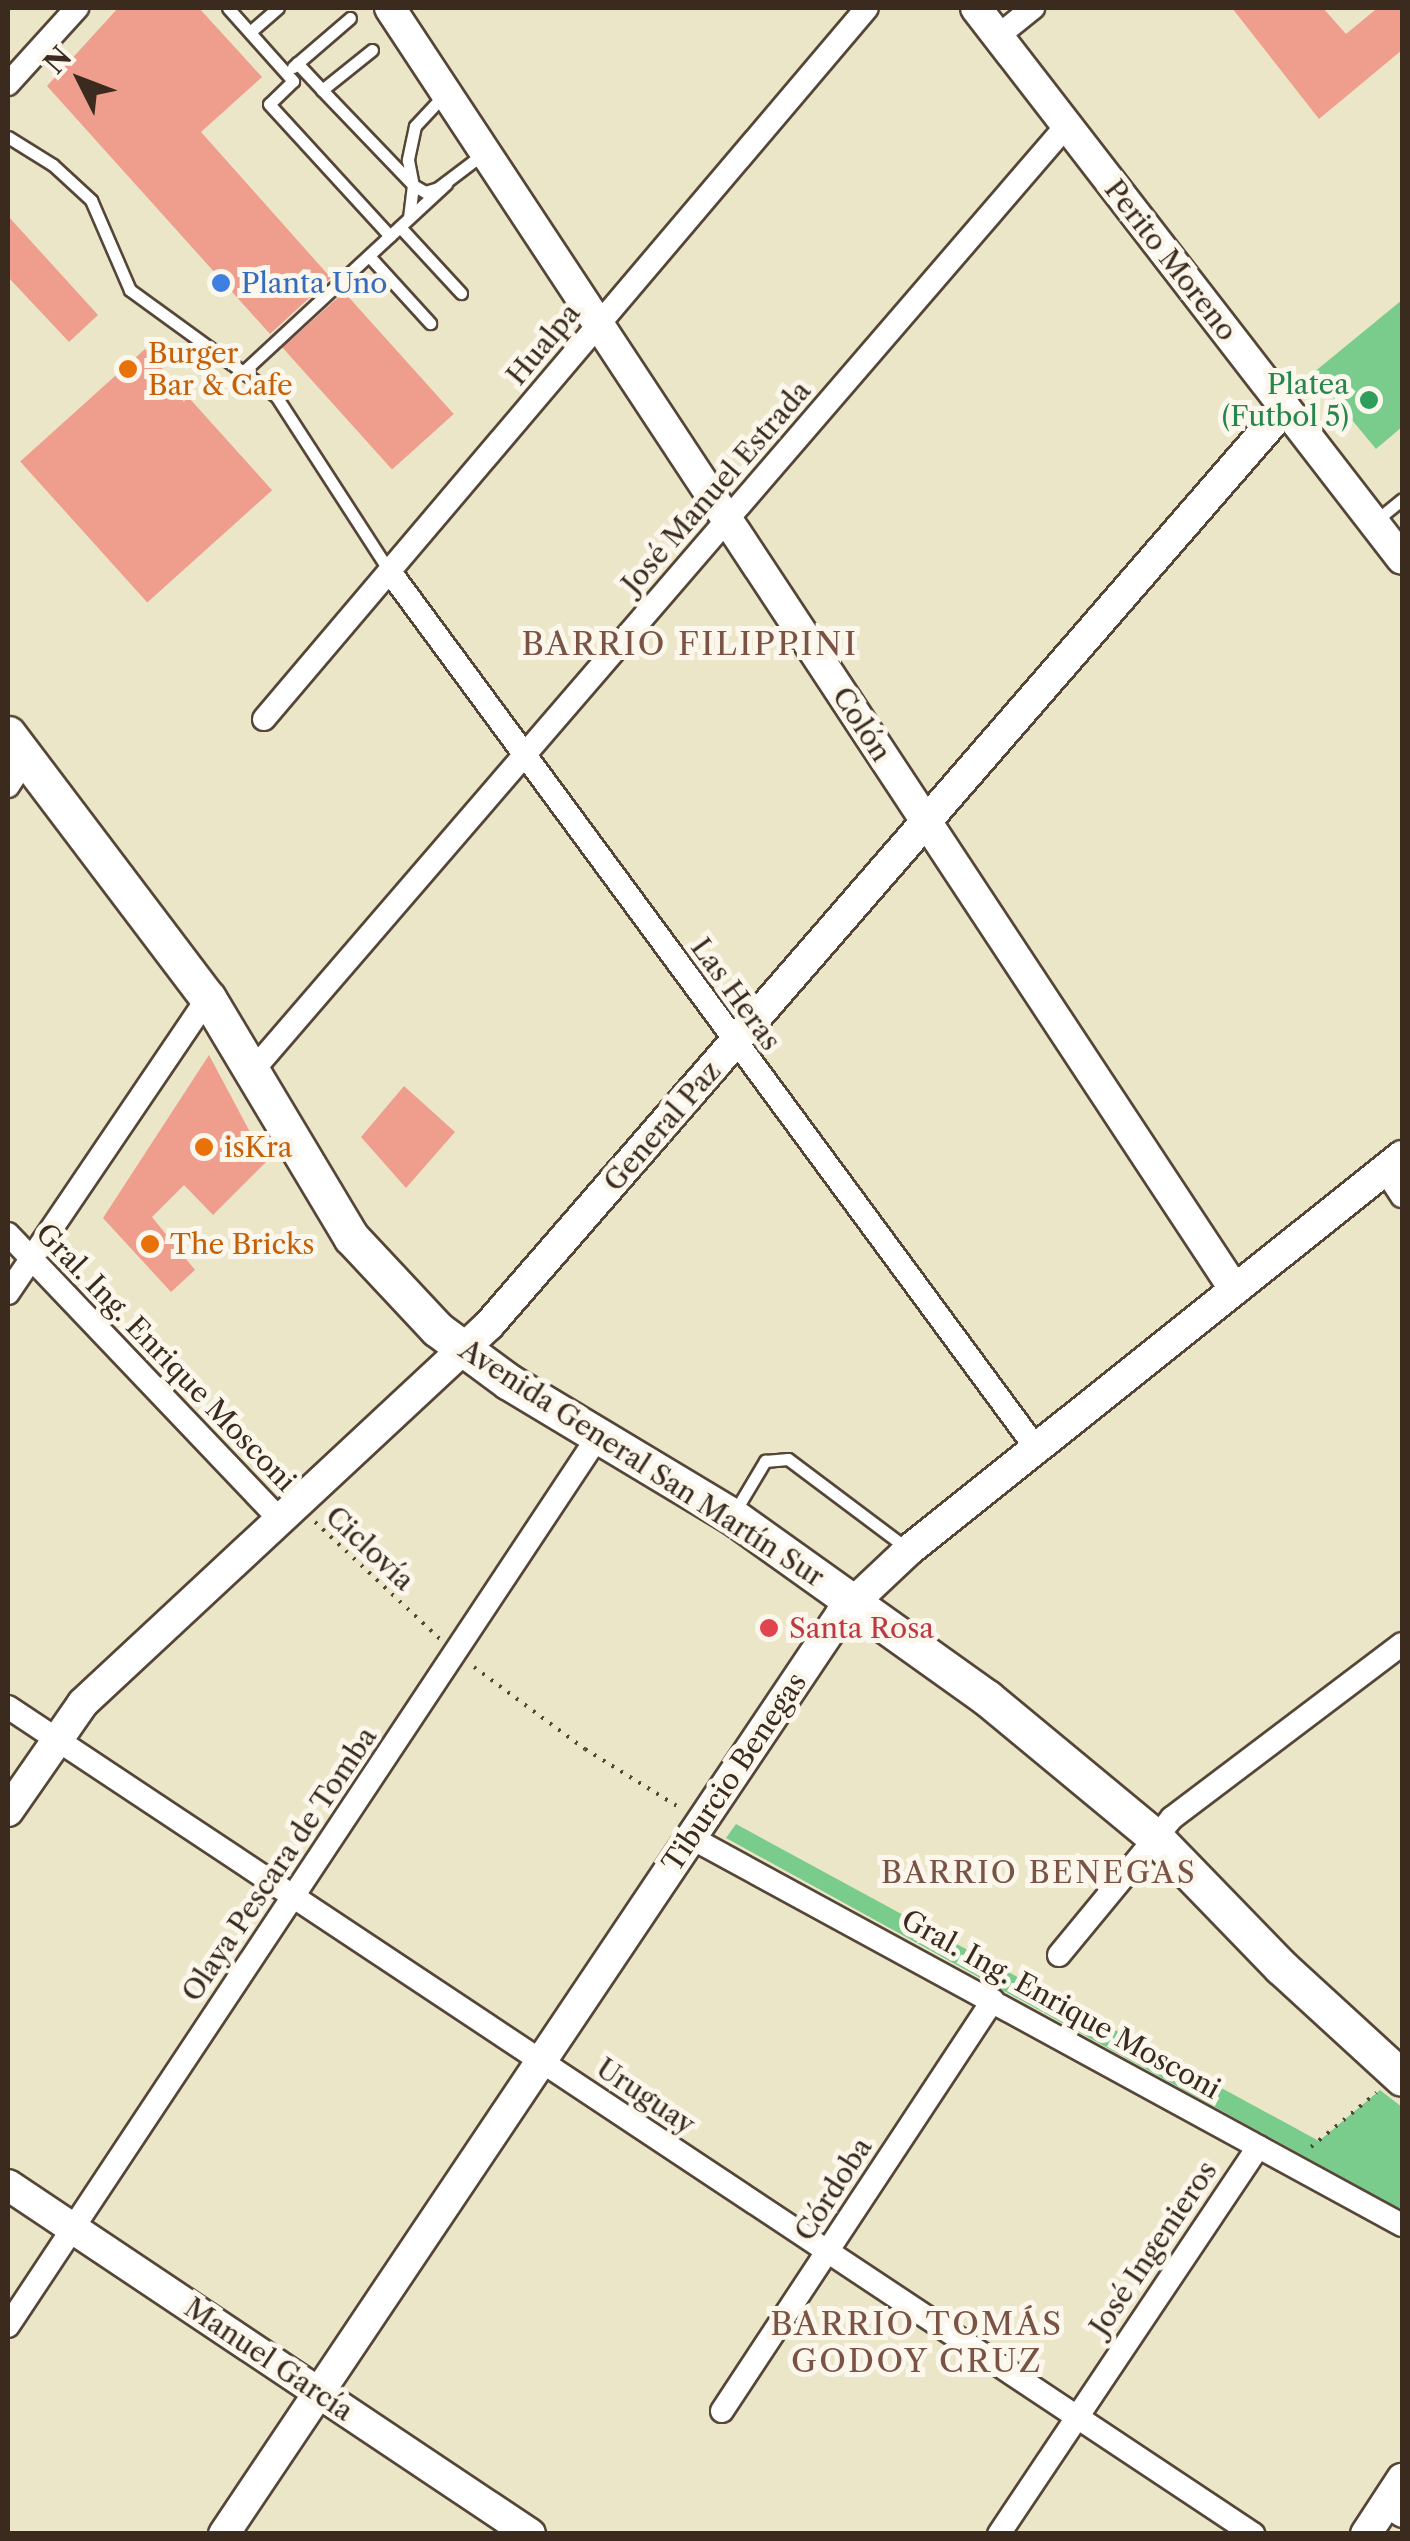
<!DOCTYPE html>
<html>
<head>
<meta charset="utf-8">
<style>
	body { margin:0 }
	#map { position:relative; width:1410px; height:2541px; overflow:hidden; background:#ece6c9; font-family:"Libre Caslon Text",serif }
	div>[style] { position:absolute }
	.green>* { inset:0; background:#7acc8d }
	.building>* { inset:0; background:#ef9e8e; transform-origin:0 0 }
	.path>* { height:4px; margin-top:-2px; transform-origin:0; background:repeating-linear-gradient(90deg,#564638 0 2.5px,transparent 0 10.5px) }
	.roads { filter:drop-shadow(2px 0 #564638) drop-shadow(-2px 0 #564638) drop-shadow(0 2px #564638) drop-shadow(0 -2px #564638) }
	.lane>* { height:11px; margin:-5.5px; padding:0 5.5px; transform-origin:5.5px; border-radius:5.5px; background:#fff }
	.street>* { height:22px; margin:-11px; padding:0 11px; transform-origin:11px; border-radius:11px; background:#fff }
	.secondary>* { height:30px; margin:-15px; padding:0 15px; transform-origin:15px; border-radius:15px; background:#fff }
	.primary>* { height:35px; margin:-17.5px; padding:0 17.5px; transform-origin:17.5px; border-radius:17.5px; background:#fff }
	.dots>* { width:28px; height:28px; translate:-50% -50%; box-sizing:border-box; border:5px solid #fbf7ec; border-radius:50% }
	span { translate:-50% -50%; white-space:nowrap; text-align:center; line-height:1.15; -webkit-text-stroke:10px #fbf7ec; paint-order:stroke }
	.street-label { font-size:28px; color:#3b2a1e }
	.shop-label { font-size:28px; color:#366cbe }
	.left { translate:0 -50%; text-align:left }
	.food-label { font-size:28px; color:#c56008 }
	.leisure-label { font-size:28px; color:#27864d }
	.right { translate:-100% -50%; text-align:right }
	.health-label { font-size:28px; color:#be3a42 }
	.neighbourhood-label { font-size:30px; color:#7a5345; letter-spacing:2.5px }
	.quarter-label { font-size:32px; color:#7a5345; letter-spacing:2.5px }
	.frame { position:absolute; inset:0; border:10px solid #3b2a1e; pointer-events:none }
	.north { position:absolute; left:30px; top:30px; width:100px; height:100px; -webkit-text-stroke:8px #fbf7ec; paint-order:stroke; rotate:312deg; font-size:28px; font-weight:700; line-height:40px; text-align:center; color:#3b2a1e }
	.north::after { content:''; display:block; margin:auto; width:35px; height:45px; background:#3b2a1e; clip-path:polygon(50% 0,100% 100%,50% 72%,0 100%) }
</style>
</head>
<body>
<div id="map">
	<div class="green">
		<div style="clip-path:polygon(1402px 300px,1402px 427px,1376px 449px,1313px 373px)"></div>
		<div style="clip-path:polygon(736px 1824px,1319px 2141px,1380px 2090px,1402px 2107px,1402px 2210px,726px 1838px)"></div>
	</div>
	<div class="building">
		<div style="clip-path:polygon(118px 8px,199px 8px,262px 77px,201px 132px,331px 278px,270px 334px,47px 86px)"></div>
		<div style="clip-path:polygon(1232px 8px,1323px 8px,1346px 34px,1375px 10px,1402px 8px,1402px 50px,1319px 119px)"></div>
		<div style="clip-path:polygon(8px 216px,98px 315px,69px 342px,8px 277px)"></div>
		<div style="left:344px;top:292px;width:164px;height:83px;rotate:48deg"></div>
		<div style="left:145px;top:349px;width:190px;height:168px;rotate:48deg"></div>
		<div style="clip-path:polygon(209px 1055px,266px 1162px,213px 1215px,184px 1185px,152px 1217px,195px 1270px,171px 1292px,103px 1218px)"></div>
		<div style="clip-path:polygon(404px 1086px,455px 1132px,406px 1188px,361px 1137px)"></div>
	</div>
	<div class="path">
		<div style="left:315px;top:1522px;width:171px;rotate:43.1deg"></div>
		<div style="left:474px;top:1667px;width:138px;rotate:36.5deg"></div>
		<div style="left:585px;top:1749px;width:112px;rotate:31.8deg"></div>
		<div style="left:1025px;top:1995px;width:30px;rotate:-56deg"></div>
		<div style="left:1311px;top:2147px;width:85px;rotate:-39.7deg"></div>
	</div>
	<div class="roads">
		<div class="lane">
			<div style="left:228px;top:8px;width:98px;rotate:48.3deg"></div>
			<div style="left:293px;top:81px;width:33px;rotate:136deg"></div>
			<div style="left:269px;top:104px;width:179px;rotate:47.5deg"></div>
			<div style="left:250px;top:32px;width:37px;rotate:-41deg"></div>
			<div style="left:297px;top:63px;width:37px;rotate:47deg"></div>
			<div style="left:322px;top:90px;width:64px;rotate:-38.7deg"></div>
			<div style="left:293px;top:67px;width:75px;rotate:-40.7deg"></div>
			<div style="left:322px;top:90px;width:132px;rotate:46.2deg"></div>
			<div style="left:413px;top:185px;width:33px;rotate:97deg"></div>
			<div style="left:443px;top:96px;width:41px;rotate:133deg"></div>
			<div style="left:415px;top:126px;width:35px;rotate:102deg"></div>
			<div style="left:408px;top:160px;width:25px;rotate:79deg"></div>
			<div style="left:413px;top:185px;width:14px;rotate:30deg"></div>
			<div style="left:425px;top:192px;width:14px;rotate:-17deg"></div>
			<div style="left:438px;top:188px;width:56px;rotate:-37.1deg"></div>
			<div style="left:8px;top:137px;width:53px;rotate:31.9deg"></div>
			<div style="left:53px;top:165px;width:52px;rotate:42.6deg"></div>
			<div style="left:91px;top:200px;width:98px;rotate:66.6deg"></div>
			<div style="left:130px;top:290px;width:180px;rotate:36deg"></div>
			<div style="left:276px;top:396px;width:210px;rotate:57.1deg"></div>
			<div style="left:400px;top:227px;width:90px;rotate:47.3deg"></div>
			<div style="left:369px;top:256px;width:91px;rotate:47.7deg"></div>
			<div style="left:245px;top:370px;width:274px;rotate:-42.8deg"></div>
			<div style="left:1374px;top:522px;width:36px;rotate:-39deg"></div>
			<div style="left:734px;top:1513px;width:61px;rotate:-59.2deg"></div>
			<div style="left:765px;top:1461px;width:23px;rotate:-5deg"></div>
			<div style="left:788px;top:1459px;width:151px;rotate:36.9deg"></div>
		</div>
		<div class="street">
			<div style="left:998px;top:36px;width:45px;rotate:-38.7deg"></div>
			<div style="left:8px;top:84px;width:103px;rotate:-47.8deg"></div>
			<div style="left:390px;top:572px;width:1088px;rotate:53.59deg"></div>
			<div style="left:264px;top:719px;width:932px;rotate:-49.7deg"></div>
			<div style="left:8px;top:786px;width:35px;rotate:-57deg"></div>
			<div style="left:254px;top:1069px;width:1246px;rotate:-49.26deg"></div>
			<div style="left:1385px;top:1170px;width:31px;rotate:57deg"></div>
			<div style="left:8px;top:1234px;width:396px;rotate:46.4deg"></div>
			<div style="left:8px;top:1293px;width:356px;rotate:-55.9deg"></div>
			<div style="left:8px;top:1707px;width:1495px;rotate:33.59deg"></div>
			<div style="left:690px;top:1837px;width:811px;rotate:28.59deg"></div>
			<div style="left:1059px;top:1955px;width:178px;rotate:-50.5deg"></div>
			<div style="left:1172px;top:1818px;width:288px;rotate:-37.1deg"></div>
			<div style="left:8px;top:2326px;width:1069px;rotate:-56.44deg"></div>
			<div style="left:722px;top:2411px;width:492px;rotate:-56.6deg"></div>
			<div style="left:1385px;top:2505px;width:20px;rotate:33deg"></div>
			<div style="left:999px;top:2534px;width:466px;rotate:-56.2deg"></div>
		</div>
		<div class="secondary">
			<div style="left:390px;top:8px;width:1535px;rotate:56.61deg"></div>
			<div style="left:976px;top:8px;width:696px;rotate:52.29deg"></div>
			<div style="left:8px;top:1811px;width:131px;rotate:-55.2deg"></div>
			<div style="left:83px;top:1703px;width:555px;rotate:-42.95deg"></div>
			<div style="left:489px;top:1325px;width:1214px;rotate:-49.04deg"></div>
			<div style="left:8px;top:2185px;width:628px;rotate:33.77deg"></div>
			<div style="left:224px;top:2534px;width:1108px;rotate:-56.15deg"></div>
			<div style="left:841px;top:1614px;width:93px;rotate:-43.3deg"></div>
			<div style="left:909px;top:1550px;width:631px;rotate:-38.63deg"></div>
			<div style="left:1366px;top:2534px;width:66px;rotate:-56.8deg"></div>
		</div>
		<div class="primary">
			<div style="left:8px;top:734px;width:331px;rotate:52.9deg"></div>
			<div style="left:208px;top:998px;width:279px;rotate:59.1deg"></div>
			<div style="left:351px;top:1237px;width:126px;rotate:46.9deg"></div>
			<div style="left:437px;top:1329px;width:89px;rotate:36.4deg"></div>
			<div style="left:509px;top:1382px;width:260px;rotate:31deg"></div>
			<div style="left:732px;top:1516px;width:313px;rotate:35.5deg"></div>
			<div style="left:987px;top:1698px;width:217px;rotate:39.6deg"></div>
			<div style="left:1154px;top:1836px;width:182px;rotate:45.9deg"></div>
			<div style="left:1281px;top:1967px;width:164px;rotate:42.5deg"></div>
		</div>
	</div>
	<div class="dots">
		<div style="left:221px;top:283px;background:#3f7fe0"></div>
		<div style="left:128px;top:369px;background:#e8710a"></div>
		<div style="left:1369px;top:400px;background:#2e9e5b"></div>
		<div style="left:204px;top:1147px;background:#e8710a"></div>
		<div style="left:150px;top:1244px;background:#e8710a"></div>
		<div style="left:769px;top:1628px;background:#e0444e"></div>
	</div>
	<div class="street-label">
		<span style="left:1171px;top:260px;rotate:52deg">Perito Moreno</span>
		<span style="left:543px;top:344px;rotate:-50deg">Hualpa</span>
		<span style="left:716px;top:487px;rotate:-49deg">José Manuel Estrada</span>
		<span style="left:862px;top:724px;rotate:57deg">Colón</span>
		<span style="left:736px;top:994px;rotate:54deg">Las Heras</span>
		<span style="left:662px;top:1126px;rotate:-49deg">General Paz</span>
		<span style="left:166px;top:1357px;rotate:46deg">Gral. Ing. Enrique Mosconi</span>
		<span style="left:642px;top:1463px;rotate:33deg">Avenida General San Martín Sur</span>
		<span style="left:370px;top:1548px;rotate:43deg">Ciclovía</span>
		<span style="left:734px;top:1772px;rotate:-56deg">Tiburcio Benegas</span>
		<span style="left:279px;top:1864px;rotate:-56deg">Olaya Pescara de Tomba</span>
		<span style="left:1061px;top:2004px;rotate:29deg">Gral. Ing. Enrique Mosconi</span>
		<span style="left:646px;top:2096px;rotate:34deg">Uruguay</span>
		<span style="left:833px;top:2189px;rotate:-57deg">Córdoba</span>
		<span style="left:1153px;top:2248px;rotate:-56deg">José Ingenieros</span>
		<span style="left:269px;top:2359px;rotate:34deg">Manuel García</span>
	</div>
	<div class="shop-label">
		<span class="left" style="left:241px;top:283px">Planta Uno</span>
	</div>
	<div class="food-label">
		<span class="left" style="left:148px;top:369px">Burger<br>Bar &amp; Cafe</span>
		<span class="left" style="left:224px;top:1147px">isKra</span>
		<span class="left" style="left:170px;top:1244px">The Bricks</span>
	</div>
	<div class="leisure-label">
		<span class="right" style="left:1349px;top:400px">Platea<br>(Futbol 5)</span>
	</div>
	<div class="health-label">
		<span class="left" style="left:789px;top:1628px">Santa Rosa</span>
	</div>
	<div class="neighbourhood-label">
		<span style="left:1039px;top:1873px">BARRIO BENEGAS</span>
	</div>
	<div class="quarter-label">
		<span style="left:690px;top:644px">BARRIO FILIPPINI</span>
		<span style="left:917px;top:2343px">BARRIO TOMÁS<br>GODOY CRUZ</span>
	</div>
	<div class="frame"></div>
	<div class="north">N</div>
</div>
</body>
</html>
